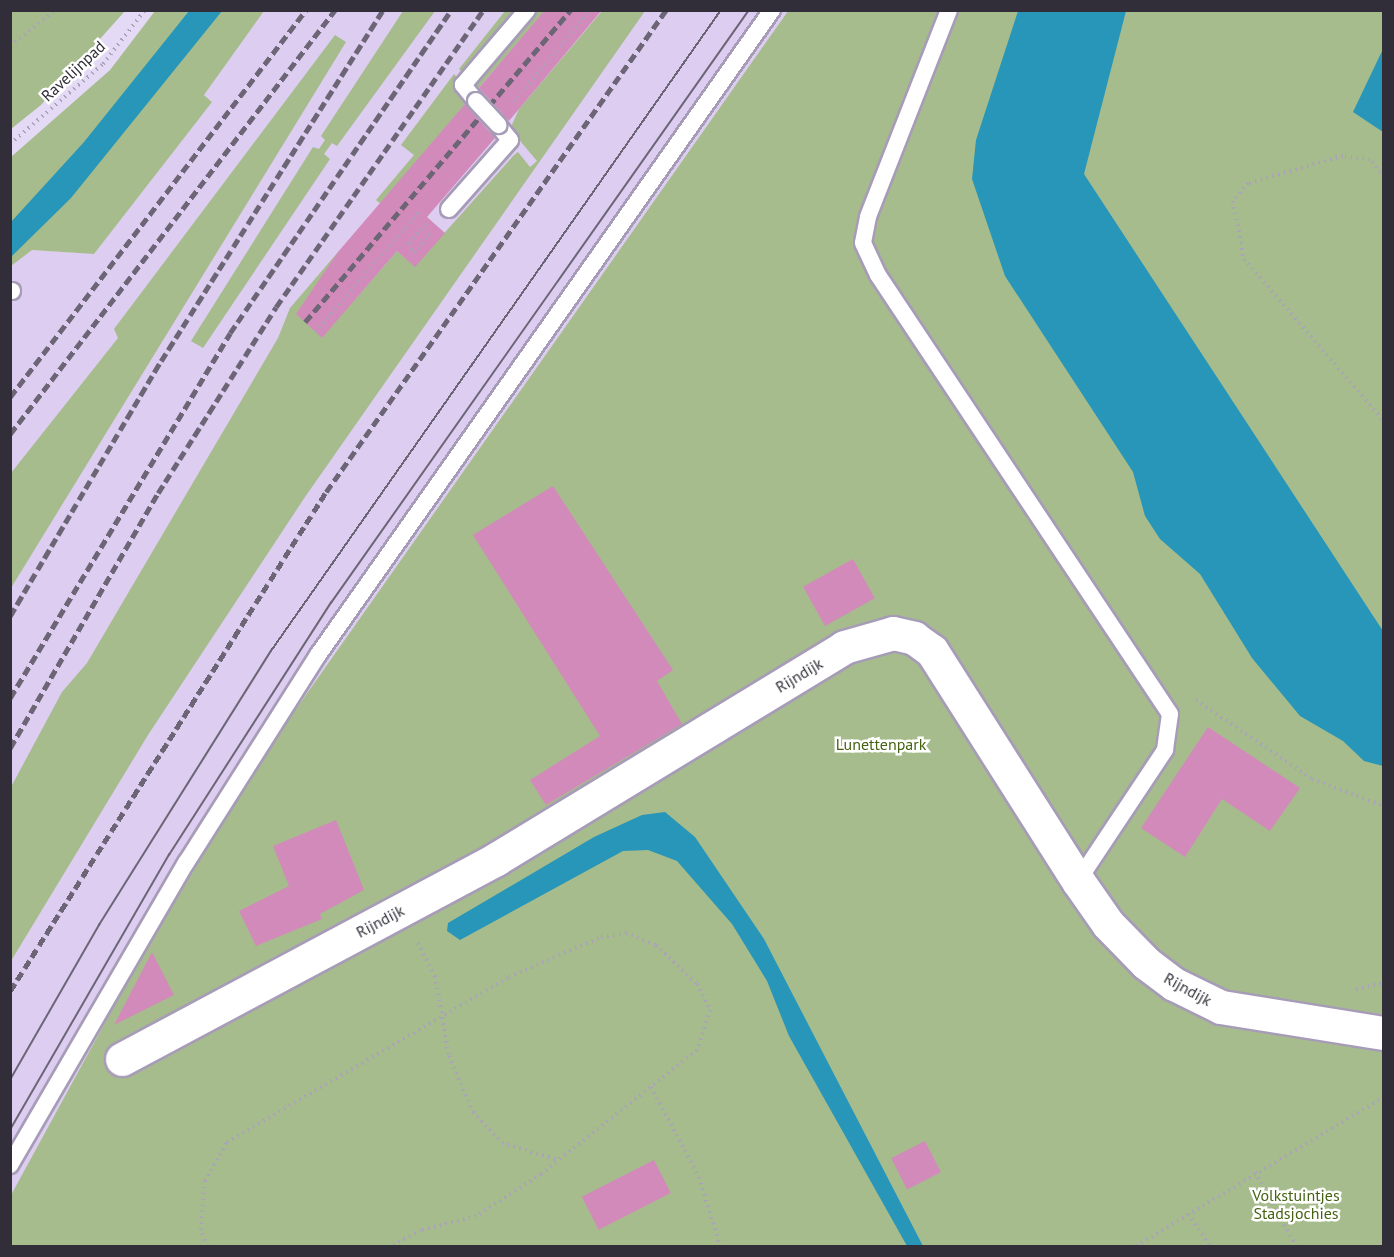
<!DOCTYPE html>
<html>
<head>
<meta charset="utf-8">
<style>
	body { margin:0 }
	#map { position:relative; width:1394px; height:1257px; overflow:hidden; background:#e5daf6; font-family:"PT Sans",sans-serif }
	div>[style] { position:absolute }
	.built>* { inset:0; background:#dccdf1 }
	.green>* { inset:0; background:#a6bc8c }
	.water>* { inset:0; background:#2796b9 }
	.building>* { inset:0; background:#d28aba; transform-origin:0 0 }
	.path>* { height:4px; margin-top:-2px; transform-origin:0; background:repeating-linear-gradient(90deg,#aaa2b8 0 1.5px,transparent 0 6px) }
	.roads { filter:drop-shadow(2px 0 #a79cb7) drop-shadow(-2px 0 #a79cb7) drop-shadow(0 2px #a79cb7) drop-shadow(0 -2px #a79cb7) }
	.service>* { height:16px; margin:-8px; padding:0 8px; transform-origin:8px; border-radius:8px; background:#fff }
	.minor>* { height:33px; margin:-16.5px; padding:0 16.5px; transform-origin:16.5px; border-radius:16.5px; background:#fff }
	.tram>* { height:1.5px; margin:-0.75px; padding:0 0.75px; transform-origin:0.75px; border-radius:0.75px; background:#6b6575 }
	.rail>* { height:4.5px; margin-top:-2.25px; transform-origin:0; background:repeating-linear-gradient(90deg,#6b6575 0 9px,transparent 0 13.5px) }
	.path-bridge>* { height:4px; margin-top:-2px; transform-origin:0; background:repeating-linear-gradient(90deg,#aaa2b8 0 1.5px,transparent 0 6px) }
	.bridges { filter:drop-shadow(2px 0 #a79cb7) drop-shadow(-2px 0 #a79cb7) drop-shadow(0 2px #a79cb7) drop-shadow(0 -2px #a79cb7) }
	.service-bridge>* { height:16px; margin:-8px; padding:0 8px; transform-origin:8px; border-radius:8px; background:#fff }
	span { translate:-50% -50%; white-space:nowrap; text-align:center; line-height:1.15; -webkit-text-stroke:5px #fff; paint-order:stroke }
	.street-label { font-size:16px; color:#322e39 }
	.park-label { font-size:16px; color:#446211 }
	.frame { position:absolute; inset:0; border:12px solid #322e39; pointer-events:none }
</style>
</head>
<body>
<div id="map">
	<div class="built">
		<div style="clip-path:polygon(264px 11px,788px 11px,272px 743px,173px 898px,11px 1195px,11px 266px,31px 250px,94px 254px,212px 101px,204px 95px)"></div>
	</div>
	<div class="green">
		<div style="clip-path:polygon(10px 11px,125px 11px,41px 105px,11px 129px)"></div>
		<div style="clip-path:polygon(155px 11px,264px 11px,204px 95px,212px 102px,94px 254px,32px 250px,11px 266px,11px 157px,110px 70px)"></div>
		<div style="clip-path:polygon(403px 11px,435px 11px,337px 146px,332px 143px,324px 154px,330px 159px,203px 348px,191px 341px,313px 147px,319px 149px,325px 140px,321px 136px)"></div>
		<div style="clip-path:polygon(505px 11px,545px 11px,477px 90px,459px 69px)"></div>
		<div style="clip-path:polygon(602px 11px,645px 11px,305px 497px,148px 735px,11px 961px,11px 787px,62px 692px,87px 663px,278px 338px,290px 308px,338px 252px,322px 337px,397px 251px,415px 266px,514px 155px,518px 152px,530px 167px,537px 161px,510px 129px,519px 109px)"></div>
		<div style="clip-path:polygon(788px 11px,1383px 11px,1383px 1246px,11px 1246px,11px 1195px,173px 898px,272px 743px)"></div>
		<div style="clip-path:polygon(335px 35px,346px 42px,11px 588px,11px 473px,118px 338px,114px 329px)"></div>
		<div style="clip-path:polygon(454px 74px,472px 96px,381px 204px,376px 200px,414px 155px,401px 145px)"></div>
	</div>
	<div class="water">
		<div style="clip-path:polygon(189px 11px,222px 11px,71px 198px,11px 257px,11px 222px,84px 142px)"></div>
		<div style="clip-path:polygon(1018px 11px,1126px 11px,1084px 174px,1383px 631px,1383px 766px,1364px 761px,1343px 741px,1300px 716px,1252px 658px,1200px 574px,1160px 539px,1145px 516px,1133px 472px,1005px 276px,972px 179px,976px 140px)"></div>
		<div style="clip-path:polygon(1383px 49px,1384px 132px,1383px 132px,1353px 112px)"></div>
		<div style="clip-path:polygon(665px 812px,695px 837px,764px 939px,923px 1246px,907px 1246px,789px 1036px,767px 981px,732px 924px,677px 861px,648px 850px,623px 851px,460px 940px,447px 931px,448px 923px,594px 837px,642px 815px)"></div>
	</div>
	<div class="building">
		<div style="clip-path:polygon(545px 10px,602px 10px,509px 121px,479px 88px)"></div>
		<div style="clip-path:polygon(465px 104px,495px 138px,427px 217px,445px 233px,415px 267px,397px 251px,322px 338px,296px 314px,338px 252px)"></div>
		<div style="clip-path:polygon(553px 486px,673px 670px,657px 681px,682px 724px,546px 805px,530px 780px,600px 736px,473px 535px)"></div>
		<div style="left:853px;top:559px;width:45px;height:57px;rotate:61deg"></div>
		<div style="clip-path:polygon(1208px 727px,1300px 788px,1270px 831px,1222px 799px,1185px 857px,1141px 828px)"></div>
		<div style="clip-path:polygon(336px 820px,364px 890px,320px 914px,322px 919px,256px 946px,239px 911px,289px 886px,273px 846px)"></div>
		<div style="clip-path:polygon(152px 952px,174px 995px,114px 1025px)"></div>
		<div style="left:925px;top:1141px;width:35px;height:38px;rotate:63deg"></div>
		<div style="left:654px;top:1160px;width:37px;height:81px;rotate:63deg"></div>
	</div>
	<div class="path">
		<div style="left:10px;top:46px;width:58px;rotate:-38.7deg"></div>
		<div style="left:514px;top:102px;width:119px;rotate:-50.4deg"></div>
		<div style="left:10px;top:144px;width:123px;rotate:-40.7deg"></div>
		<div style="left:103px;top:64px;width:68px;rotate:-52.1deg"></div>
		<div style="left:1384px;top:177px;width:23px;rotate:-128deg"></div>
		<div style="left:1370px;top:159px;width:27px;rotate:-174deg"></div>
		<div style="left:1343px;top:156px;width:99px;rotate:164.1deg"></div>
		<div style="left:1248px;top:183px;width:23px;rotate:130deg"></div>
		<div style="left:1233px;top:201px;width:59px;rotate:79.3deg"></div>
		<div style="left:1244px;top:259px;width:214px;rotate:49.2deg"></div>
		<div style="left:409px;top:243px;width:11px;rotate:63deg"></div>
		<div style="left:414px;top:253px;width:24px;rotate:-48deg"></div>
		<div style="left:430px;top:235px;width:6px;rotate:-141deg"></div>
		<div style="left:315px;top:332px;width:162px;rotate:-49deg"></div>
		<div style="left:1196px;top:700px;width:140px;rotate:34.3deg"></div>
		<div style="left:1312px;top:779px;width:77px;rotate:20.6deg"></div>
		<div style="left:418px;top:943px;width:37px;rotate:63deg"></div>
		<div style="left:435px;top:976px;width:81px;rotate:80.1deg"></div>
		<div style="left:449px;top:1056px;width:61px;rotate:66.8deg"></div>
		<div style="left:473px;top:1112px;width:42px;rotate:46.9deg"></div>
		<div style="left:502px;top:1143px;width:59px;rotate:16.9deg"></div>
		<div style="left:1356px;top:989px;width:29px;rotate:-12deg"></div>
		<div style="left:651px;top:1087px;width:102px;rotate:61.9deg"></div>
		<div style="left:699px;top:1177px;width:72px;rotate:73.1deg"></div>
		<div style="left:1255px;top:1172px;width:85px;rotate:61deg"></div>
		<div style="left:1188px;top:1214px;width:39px;rotate:55deg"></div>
		<div style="left:207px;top:1246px;width:17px;rotate:-111deg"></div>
		<div style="left:201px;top:1230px;width:49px;rotate:-85.3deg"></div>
		<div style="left:205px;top:1181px;width:45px;rotate:-60.6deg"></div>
		<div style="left:227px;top:1142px;width:327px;rotate:-30.3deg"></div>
		<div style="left:509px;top:977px;width:100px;rotate:-23.5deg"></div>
		<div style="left:601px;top:937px;width:25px;rotate:-9deg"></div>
		<div style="left:626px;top:933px;width:32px;rotate:22deg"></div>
		<div style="left:656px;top:945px;width:57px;rotate:43.6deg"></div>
		<div style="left:697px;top:984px;width:29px;rotate:63deg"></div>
		<div style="left:710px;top:1010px;width:42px;rotate:108deg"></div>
		<div style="left:697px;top:1050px;width:199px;rotate:141.5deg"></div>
		<div style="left:541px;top:1174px;width:77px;rotate:147.1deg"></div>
		<div style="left:476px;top:1216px;width:57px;rotate:165.7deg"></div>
		<div style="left:421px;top:1230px;width:34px;rotate:152deg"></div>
		<div style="left:1136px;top:1246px;width:289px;rotate:-31deg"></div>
	</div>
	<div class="roads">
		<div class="service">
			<div style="left:949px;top:10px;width:222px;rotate:111.4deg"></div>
			<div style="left:868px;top:217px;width:26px;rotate:101deg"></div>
			<div style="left:863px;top:243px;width:35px;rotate:65deg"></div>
			<div style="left:878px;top:275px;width:527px;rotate:56.37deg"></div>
			<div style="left:1170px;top:714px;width:36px;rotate:98deg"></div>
			<div style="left:1165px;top:750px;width:157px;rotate:123.6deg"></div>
			<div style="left:476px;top:101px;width:21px;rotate:-129deg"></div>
			<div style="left:463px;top:85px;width:99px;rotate:-49.5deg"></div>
			<div style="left:449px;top:209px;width:92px;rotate:-48.5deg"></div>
			<div style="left:510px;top:140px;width:19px;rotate:-129deg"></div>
			<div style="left:10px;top:291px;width:2px"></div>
			<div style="left:10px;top:1165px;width:350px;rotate:-59.8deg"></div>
			<div style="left:186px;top:863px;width:246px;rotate:-57.6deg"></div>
			<div style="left:318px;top:655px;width:789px;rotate:-54.86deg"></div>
		</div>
		<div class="minor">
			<div style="left:122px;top:1059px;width:424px;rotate:-28.1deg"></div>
			<div style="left:496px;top:859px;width:407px;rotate:-31.3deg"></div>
			<div style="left:844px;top:647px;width:51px;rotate:-15.9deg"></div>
			<div style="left:893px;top:633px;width:22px;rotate:13deg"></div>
			<div style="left:914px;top:638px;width:22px;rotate:36deg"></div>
			<div style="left:932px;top:651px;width:272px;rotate:57.6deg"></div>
			<div style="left:1078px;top:881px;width:52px;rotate:55.1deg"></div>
			<div style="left:1108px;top:924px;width:54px;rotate:45.7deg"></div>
			<div style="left:1146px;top:963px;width:35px;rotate:37deg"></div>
			<div style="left:1174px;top:984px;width:52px;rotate:26.1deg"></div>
			<div style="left:1221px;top:1007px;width:165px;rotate:9.1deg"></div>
		</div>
	</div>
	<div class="tram">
		<div style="left:10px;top:1080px;width:179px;rotate:-60.1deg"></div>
		<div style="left:99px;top:925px;width:324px;rotate:-57.9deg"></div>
		<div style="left:271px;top:651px;width:783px;rotate:-54.93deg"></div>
		<div style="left:10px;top:1130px;width:318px;rotate:-60deg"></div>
		<div style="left:169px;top:855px;width:300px;rotate:-57.3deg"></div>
		<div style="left:331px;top:603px;width:726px;rotate:-54.82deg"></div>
	</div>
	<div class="rail">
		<div style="left:305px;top:322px;width:410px;rotate:-49.6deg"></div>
		<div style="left:10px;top:397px;width:487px;rotate:-52.6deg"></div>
		<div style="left:10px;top:434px;width:534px;rotate:-52.53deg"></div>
		<div style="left:10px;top:616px;width:296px;rotate:-59.4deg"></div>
		<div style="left:161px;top:361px;width:415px;rotate:-57.7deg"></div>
		<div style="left:10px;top:698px;width:426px;rotate:-58.9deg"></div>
		<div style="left:230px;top:333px;width:391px;rotate:-55.6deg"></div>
		<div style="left:10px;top:748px;width:295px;rotate:-59.9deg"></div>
		<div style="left:158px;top:493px;width:220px;rotate:-57.6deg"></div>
		<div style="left:276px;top:307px;width:362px;rotate:-55.1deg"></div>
		<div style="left:10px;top:991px;width:591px;rotate:-57.66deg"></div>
		<div style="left:326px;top:492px;width:590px;rotate:-54.8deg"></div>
	</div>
	<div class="path-bridge">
		<div style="left:409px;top:243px;width:25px;rotate:-48deg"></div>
	</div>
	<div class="bridges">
		<div class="service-bridge">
			<div style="left:476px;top:101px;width:33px;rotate:47deg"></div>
		</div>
	</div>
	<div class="street-label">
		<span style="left:73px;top:71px;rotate:-43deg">Ravelijnpad</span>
		<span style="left:799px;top:675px;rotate:-31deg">Rijndijk</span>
		<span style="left:380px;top:921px;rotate:-28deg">Rijndijk</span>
		<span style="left:1188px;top:989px;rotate:29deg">Rijndijk</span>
	</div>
	<div class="park-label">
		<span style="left:881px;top:744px">Lunettenpark</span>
		<span style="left:1296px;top:1204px">Volkstuintjes<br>Stadsjochies</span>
	</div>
	<div class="frame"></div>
</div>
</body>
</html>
